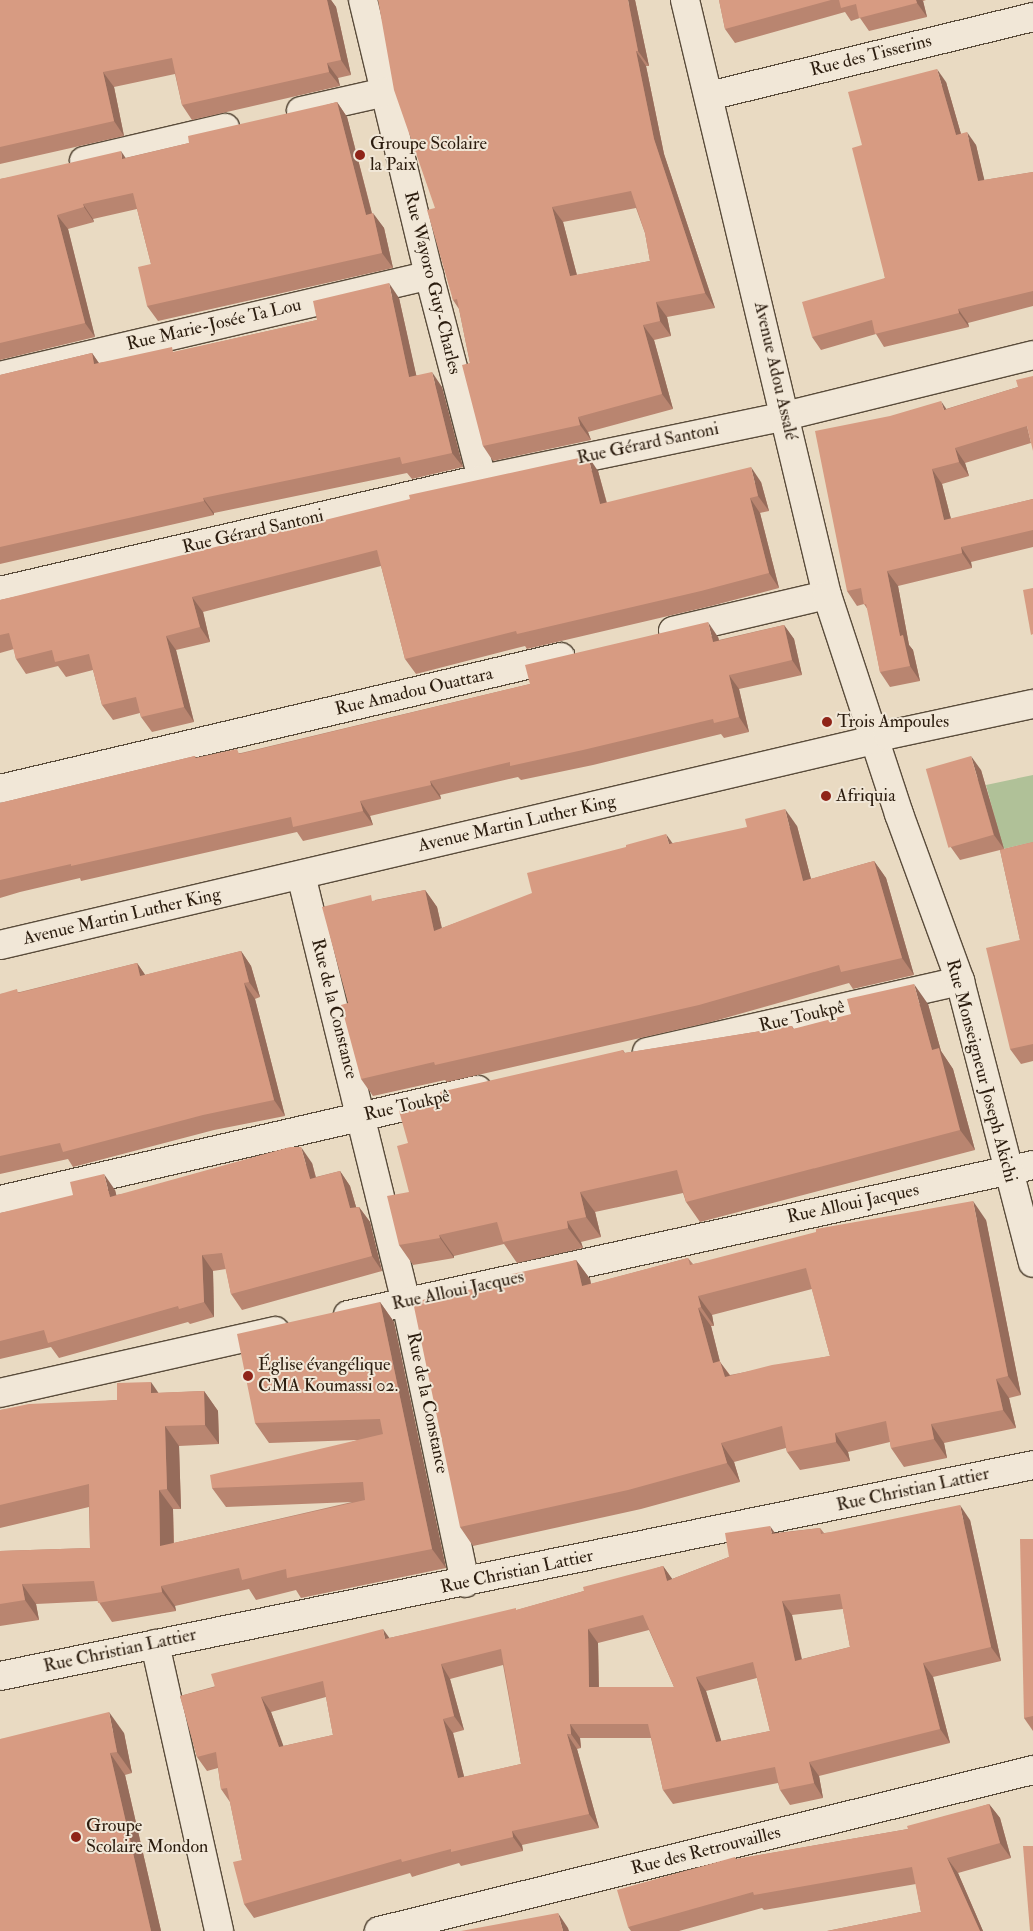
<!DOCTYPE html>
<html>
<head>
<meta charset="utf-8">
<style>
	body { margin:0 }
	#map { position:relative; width:1033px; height:1931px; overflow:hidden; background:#e9dac2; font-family:"IM FELL Double Pica",serif }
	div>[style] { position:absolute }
	.green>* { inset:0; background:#b0c198 }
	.roads { filter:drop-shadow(1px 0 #5a4c3b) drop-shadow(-1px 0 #5a4c3b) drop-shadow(0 1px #5a4c3b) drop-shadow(0 -1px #5a4c3b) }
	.street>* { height:28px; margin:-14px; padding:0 14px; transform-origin:14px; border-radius:14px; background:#f1e7d7 }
	.secondary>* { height:28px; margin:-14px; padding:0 14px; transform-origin:14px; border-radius:14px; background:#f1e7d7 }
	.wall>* { inset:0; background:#b98570 }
	.shaded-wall>* { inset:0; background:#966c5b }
	.building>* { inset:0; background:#d79b82; transform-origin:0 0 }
	.dots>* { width:14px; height:14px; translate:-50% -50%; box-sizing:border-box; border:2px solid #f1e7d7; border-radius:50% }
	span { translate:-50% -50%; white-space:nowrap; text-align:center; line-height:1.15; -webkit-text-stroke:4px #f1e7d7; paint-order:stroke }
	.street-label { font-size:18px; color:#2b1c0e }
	.poi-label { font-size:18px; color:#2b1c0e }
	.left { translate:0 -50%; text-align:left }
</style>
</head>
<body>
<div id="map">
	<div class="green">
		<div style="clip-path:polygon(1033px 775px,1033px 842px,1003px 849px,986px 785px)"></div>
	</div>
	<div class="roads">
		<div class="street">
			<div style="left:363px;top:0;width:283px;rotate:76.5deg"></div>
			<div style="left:429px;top:275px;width:211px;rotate:75.4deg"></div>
			<div style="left:709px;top:96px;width:333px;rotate:-13.7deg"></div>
			<div style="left:301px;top:111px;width:86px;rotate:-12.7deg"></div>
			<div style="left:84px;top:161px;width:145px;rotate:-13.2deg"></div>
			<div style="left:0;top:376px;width:441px;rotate:-13.2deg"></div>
			<div style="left:0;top:591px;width:495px;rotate:-13.1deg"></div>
			<div style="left:482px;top:479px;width:309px;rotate:-11.7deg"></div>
			<div style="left:785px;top:416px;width:255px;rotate:-13.8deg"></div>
			<div style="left:673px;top:631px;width:158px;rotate:-13.2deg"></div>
			<div style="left:0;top:789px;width:576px;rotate:-13.24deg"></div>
			<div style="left:301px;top:875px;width:440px;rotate:76.2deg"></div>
			<div style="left:406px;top:1302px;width:287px;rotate:78.1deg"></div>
			<div style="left:647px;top:1052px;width:321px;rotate:-12.8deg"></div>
			<div style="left:0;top:1200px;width:490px;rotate:-13deg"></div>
			<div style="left:348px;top:1315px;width:701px;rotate:-12.35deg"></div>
			<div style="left:0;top:1393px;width:282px;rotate:-12.7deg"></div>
			<div style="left:155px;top:1644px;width:294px;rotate:77.4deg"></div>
			<div style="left:0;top:1676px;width:1054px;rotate:-11.54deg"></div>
			<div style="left:379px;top:1931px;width:674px;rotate:-13.83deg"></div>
		</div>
		<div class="secondary">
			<div style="left:685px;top:0;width:612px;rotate:76.58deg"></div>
			<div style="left:827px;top:595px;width:231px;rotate:71.8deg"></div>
			<div style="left:899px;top:814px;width:178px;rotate:69.9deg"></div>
			<div style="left:960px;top:981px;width:291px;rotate:75.5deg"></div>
			<div style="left:0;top:945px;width:898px;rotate:-13.2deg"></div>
			<div style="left:874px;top:740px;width:15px;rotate:-20deg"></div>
			<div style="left:888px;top:735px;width:148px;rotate:-12.1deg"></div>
		</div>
	</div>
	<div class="wall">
		<div style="clip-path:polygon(0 0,331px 0,336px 7px,351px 75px,338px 78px,340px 86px,192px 120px,182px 105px,175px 74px,114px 87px,124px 136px,0 164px)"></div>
		<div style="clip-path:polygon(evenodd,635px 0,649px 66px,646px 66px,664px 154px,715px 308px,667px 317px,671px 336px,654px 340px,673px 409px,588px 432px,591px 440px,493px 461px,483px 446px,470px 363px,459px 309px,453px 300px,435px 208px,635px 0,636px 208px,645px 233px,650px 261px,577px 275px,563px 222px,636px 208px)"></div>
		<div style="clip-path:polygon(719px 0,926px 0,923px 1px,927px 17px,869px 31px,860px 18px,851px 21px,845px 12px,735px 43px,725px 29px)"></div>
		<div style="clip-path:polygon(946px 82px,961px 134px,976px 145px,984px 180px,1033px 172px,1033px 306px,968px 323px,969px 327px,884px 347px,876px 334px,821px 350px,812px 337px,885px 278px,862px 145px)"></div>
		<div style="clip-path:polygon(337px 102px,347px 117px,372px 213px,384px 228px,393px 268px,158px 321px,147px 306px,151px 264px,137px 209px,93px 219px,94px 222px,68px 229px,95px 337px,0 360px,0 179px,125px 158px,189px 143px)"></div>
		<div style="clip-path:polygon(399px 298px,416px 375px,442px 387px,463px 467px,412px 479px,407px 473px,214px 513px,214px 515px,0 564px,0 375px,92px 353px,99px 363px,175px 352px,317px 320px)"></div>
		<div style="clip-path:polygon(1018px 387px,1031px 443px,965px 463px,969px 476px,942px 484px,951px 519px,1033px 499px,1033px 547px,971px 562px,972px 568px,898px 586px,909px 645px,913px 650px,920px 681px,890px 687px,880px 672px,868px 610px,864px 604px,857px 606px,847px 591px,946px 409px)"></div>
		<div style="clip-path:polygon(598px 471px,607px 503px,761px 482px,769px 511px,760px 513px,779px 588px,711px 606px,527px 649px,525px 646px,416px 674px,405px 659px,381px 566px,203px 612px,210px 642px,176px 650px,194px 722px,152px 732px,141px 717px,140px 713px,113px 720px,102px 705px,93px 670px,66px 677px,58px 666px,26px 674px,16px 659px,14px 649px,0 653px,0 600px)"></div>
		<div style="clip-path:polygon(784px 625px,794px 639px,802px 675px,739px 689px,749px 732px,724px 738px,721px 734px,593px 765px,521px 780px,518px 777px,440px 795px,441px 799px,370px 816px,373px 825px,303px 841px,297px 832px,81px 881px,80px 878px,20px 892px,0 898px,0 803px,195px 756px,196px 758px,241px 753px,530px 684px,718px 637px,719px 640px)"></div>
		<div style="clip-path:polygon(981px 770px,1004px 849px,1033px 842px,1033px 1061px,1021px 1064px,1010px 1049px,1020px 940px,1000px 850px,960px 860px,950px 846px)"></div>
		<div style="clip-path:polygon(797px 826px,811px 879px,874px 861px,886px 878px,914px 975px,853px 989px,849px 983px,711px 1022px,447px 1082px,445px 1080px,373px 1096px,361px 1079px,375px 900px,425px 890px,437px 907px,442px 928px,673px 843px)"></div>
		<div style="clip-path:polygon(241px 951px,251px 966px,260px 997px,255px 999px,285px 1116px,214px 1130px,73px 1167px,68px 1159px,0 1174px,0 994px,20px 992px,137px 963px,145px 975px)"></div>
		<div style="clip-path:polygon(928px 1004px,941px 1051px,953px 1069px,975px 1150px,700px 1222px,686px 1202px,683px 1193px,595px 1212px,601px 1237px,581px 1242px,583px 1248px,517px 1263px,504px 1244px,454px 1256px,454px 1258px,413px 1265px,399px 1245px,409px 1192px,408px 1143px,623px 1050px,625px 1053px,792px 1026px,794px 1029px)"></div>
		<div style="clip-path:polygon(312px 1163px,316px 1177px,340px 1171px,350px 1186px,356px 1207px,359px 1207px,370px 1222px,382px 1271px,242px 1310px,231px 1294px,226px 1269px,213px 1271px,214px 1317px,190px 1324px,188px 1322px,59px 1358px,51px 1347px,0 1359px,0 1213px,115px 1190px,116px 1195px)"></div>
		<div style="clip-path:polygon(evenodd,986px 1220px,1021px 1395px,1009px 1398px,1016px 1428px,944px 1443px,947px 1458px,904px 1467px,891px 1448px,890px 1442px,848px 1452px,850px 1461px,800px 1470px,787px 1452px,786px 1448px,734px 1462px,740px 1482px,641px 1509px,473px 1546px,460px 1527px,513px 1280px,576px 1260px,590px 1279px,591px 1284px,688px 1258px,693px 1264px,986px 1220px,812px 1289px,830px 1356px,730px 1375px,720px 1362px,711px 1326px,714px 1326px,712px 1315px,812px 1289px)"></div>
		<div style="clip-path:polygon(380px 1302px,394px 1322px,446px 1568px,301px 1598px,296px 1590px,256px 1600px,249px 1589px,175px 1606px,176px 1611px,112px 1622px,98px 1601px,36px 1604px,39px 1620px,0 1626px,0 1551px,90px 1548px,89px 1507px,0 1528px,0 1410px,117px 1400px,159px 1393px,204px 1391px,218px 1411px,219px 1444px,179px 1446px,181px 1509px,173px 1509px,174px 1543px,352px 1502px,226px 1507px,212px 1488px,358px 1440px,269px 1443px,255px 1423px)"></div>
		<div style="clip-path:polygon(evenodd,970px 1520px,1001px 1661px,933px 1677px,950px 1743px,819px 1776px,823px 1798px,790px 1805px,780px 1790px,778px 1783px,673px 1804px,663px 1790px,651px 1738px,580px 1738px,581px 1748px,577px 1749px,599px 1828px,522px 1845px,523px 1851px,461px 1866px,459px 1863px,412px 1877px,410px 1873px,254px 1918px,244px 1904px,242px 1860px,230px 1802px,221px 1789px,218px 1768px,207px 1771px,197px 1757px,180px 1696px,389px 1638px,517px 1610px,584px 1591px,663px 1566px,672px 1579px,729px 1557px,776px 1533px,820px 1528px,824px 1533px,970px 1520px,843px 1609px,850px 1647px,802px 1659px,792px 1615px,843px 1609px,970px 1520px,649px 1630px,674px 1687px,599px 1687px,598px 1643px,649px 1630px,970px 1520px,503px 1665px,521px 1764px,464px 1777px,453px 1733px,464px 1730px,450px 1679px,503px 1665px,970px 1520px,757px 1678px,770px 1731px,721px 1741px,706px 1691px,757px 1678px,970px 1520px,326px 1697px,333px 1735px,283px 1746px,271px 1712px,326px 1697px)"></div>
		<div style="clip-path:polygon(1033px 1539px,1033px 1731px,1024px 1718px)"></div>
		<div style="clip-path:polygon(124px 1733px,132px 1773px,125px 1775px,161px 1931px,0 1931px,0 1739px)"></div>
		<div style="clip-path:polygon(989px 1804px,1000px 1818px,1011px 1858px,958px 1873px,983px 1931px,827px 1931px,921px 1912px,916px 1884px,764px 1910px,762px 1908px,679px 1931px,631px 1931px,628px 1927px,737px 1859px,908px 1829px)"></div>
	</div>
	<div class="shaded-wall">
		<div style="clip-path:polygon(327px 0,331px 0,336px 7px,351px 75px,341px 60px)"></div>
		<div style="clip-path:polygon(628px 0,635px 0,649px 66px,638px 51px)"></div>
		<div style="clip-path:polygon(916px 0,922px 0,923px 1px,927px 17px,917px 3px)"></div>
		<div style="clip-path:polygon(636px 51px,646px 66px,664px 154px,715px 308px,705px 293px,654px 139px)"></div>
		<div style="clip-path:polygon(327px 63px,338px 78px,340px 86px,329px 72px)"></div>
		<div style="clip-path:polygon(937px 69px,946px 82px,965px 148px,956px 135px)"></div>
		<div style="clip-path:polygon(103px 72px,114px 87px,124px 136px,114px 121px)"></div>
		<div style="clip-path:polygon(337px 102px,347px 117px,376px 230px,366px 215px)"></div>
		<div style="clip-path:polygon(967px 132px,976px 145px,988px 195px,978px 181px)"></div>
		<div style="clip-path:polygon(121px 151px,131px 166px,122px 159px)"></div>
		<div style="clip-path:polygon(83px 204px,93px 219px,94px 222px,84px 207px)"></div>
		<div style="clip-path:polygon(552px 207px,563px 222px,581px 291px,570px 276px)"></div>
		<div style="clip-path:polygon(373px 213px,384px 228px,393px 268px,382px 253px)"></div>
		<div style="clip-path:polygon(57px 215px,68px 229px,95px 337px,85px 323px)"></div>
		<div style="clip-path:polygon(389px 283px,399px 298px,420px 392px,409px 377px)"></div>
		<div style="clip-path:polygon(656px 302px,667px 317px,671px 336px,660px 321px)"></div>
		<div style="clip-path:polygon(958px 309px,968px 323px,969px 327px,959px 313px)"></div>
		<div style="clip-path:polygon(643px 325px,654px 340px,673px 409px,662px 394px)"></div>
		<div style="clip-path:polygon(92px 353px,102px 368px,94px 364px)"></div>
		<div style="clip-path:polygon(432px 372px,442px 387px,463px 467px,452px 453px)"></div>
		<div style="clip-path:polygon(941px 401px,951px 416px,944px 410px)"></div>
		<div style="clip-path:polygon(578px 417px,588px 432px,591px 440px,580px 425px)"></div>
		<div style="clip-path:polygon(955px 448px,965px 463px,969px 476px,959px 462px)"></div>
		<div style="clip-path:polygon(588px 456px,598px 471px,611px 519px,600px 504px)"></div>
		<div style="clip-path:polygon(751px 467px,761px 482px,769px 511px,758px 496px)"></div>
		<div style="clip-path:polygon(932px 469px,942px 484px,955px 535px,944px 520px)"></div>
		<div style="clip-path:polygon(203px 498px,214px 513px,214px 515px,204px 501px)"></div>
		<div style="clip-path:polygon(750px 498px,760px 513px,779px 588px,769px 573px)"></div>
		<div style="clip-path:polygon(961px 547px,971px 562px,972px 568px,962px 553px)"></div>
		<div style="clip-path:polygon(887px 571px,898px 586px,909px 645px,913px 650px,920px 681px,910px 666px,900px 636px)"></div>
		<div style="clip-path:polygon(192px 597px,203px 612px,210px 642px,200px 627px)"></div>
		<div style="clip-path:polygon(708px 622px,718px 637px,723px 656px,713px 642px)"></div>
		<div style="clip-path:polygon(784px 625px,794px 639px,802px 675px,792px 660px)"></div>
		<div style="clip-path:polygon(166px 636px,176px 650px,194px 722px,184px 707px)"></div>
		<div style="clip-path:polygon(729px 675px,739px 689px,749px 732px,739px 717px)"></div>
		<div style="clip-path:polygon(971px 756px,981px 770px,1004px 849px,994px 835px)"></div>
		<div style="clip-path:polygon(430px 781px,440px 795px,441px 799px,431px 785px)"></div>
		<div style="clip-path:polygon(360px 801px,370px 816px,373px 825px,363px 811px)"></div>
		<div style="clip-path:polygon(785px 809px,797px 826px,816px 898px,803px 881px)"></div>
		<div style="clip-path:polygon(666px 834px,678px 851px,669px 844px)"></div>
		<div style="clip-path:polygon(874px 861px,886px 878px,914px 975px,902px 958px)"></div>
		<div style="clip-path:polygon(425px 890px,437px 907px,446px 948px,434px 931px)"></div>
		<div style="clip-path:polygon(241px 951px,251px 966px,260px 997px,249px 982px)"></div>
		<div style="clip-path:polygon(137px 963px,148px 979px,140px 976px)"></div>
		<div style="clip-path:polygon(244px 983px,255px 999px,285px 1116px,274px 1100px)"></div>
		<div style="clip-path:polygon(914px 984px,928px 1004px,941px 1051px,953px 1069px,975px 1150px,960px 1130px,932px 1050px)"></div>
		<div style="clip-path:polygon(301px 1147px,312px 1163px,320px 1195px,310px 1179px)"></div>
		<div style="clip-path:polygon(340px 1171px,350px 1186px,361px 1224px,350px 1208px)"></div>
		<div style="clip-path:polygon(104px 1174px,115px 1190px,121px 1212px,110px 1197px)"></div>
		<div style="clip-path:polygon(580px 1192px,595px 1212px,601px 1237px,586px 1217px)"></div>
		<div style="clip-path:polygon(973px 1201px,986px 1220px,1021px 1395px,1008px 1376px)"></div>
		<div style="clip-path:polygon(359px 1207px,370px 1222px,382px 1271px,372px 1256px)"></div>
		<div style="clip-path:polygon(567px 1221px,581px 1242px,583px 1248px,568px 1228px)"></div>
		<div style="clip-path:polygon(439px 1235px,454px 1256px,454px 1258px,440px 1238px)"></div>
		<div style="clip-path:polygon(202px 1255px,213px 1271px,214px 1317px,204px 1302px)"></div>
		<div style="clip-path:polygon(576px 1260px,590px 1279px,595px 1305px,582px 1286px)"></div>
		<div style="clip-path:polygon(698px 1296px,712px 1315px,714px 1326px,701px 1307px)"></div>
		<div style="clip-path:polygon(380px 1302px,394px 1322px,446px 1568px,432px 1549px)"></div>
		<div style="clip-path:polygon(698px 1308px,711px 1326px,720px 1362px,733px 1380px,738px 1395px,713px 1363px)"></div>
		<div style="clip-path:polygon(996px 1379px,1009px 1398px,1016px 1428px,1003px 1410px)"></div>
		<div style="clip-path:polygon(151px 1382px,164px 1401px,151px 1393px)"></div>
		<div style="clip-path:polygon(204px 1391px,218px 1411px,219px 1444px,205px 1425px)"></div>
		<div style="clip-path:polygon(931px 1424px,944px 1443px,947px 1458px,934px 1439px)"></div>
		<div style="clip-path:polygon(165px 1426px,179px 1446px,181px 1509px,167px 1489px)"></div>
		<div style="clip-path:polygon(835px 1433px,848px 1452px,850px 1461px,836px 1442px)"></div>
		<div style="clip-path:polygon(721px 1443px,734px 1462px,740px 1482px,727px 1463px)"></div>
		<div style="clip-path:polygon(159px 1490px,173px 1509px,174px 1566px,160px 1546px)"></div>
		<div style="clip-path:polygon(960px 1505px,970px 1520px,1001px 1661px,991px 1647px)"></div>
		<div style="clip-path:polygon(770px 1526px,780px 1540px,772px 1534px)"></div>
		<div style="clip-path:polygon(663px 1566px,673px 1580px,667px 1581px)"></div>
		<div style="clip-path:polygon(22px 1584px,36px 1604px,39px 1620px,25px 1600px)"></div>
		<div style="clip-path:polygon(161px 1586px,175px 1606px,176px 1611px,162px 1592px)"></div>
		<div style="clip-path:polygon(782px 1601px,792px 1615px,805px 1675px,795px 1661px)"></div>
		<div style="clip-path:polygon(383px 1629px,393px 1643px,385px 1639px)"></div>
		<div style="clip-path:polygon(588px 1629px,598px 1643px,599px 1701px,589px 1687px)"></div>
		<div style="clip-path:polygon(923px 1663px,933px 1677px,950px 1743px,940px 1729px)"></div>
		<div style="clip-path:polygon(441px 1664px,450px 1679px,464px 1730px,454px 1716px)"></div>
		<div style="clip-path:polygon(696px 1677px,706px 1691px,726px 1756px,716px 1742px)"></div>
		<div style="clip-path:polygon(261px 1697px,271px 1712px,289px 1761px,279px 1747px)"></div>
		<div style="clip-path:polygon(109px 1712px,124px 1733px,132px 1773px,117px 1752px)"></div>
		<div style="clip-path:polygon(443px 1719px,453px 1733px,468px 1792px,458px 1778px)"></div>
		<div style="clip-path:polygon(570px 1724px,580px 1738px,581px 1748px,571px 1734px)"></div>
		<div style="clip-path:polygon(567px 1734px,577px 1749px,599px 1828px,589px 1814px)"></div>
		<div style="clip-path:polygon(110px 1753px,125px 1775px,161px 1931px,151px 1931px)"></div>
		<div style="clip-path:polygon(809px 1762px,819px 1776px,823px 1798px,814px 1783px)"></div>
		<div style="clip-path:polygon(989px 1804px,1000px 1818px,1011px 1858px,1000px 1843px)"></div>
		<div style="clip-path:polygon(512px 1831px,522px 1845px,523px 1851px,513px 1837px)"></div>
		<div style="clip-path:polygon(947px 1858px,958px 1873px,983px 1931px,980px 1931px)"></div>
		<div style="clip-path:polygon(558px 1913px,568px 1928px,569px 1931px,563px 1931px)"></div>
	</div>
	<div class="building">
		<div style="clip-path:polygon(0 0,327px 0,341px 60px,327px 63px,329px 72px,182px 105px,172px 58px,103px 72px,114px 121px,0 147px)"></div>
		<div style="clip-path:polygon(evenodd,378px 0,628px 0,638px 51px,636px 51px,654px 139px,705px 293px,656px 302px,660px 321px,643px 325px,662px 394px,578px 417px,580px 425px,483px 446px,462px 365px,470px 363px,457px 299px,453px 300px,427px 210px,435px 208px,394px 90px,378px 0,631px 191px,645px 233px,650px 261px,570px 276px,552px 207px,631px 191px)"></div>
		<div style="clip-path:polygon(719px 0,831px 0,725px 29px)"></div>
		<div style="clip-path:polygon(839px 0,916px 0,917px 3px,859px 18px,856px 4px,841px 8px)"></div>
		<div style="clip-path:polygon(937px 69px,956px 135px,967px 132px,978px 181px,1033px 172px,1033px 291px,958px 309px,959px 313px,875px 334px,872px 320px,812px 337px,802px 302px,885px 278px,852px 148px,862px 145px,848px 92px)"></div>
		<div style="clip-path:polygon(337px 102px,366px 215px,373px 213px,382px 253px,147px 306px,138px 267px,151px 264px,133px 193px,83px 204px,84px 207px,57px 215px,85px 323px,0 343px,0 179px,121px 151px,122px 159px,189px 143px,188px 136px)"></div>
		<div style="clip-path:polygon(389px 283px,409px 377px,432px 372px,452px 453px,402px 464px,400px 457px,203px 498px,204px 501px,0 547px,0 375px,92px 353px,94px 364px,172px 347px,173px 352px,317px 320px,313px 301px)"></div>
		<div style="clip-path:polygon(1033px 376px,1033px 451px,1027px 426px,955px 448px,959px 462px,932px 469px,944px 520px,1033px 499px,1033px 530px,961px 547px,962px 553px,887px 571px,900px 636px,903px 635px,910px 666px,880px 672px,866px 604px,864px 605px,861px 588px,847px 591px,815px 431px,890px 416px,941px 401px,944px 410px,1018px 387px,1016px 380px)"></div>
		<div style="clip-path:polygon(588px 456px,600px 504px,751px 467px,758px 496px,750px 498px,769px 573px,701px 591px,517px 634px,516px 631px,405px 659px,377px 550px,192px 597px,200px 627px,166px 636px,184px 707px,141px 717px,136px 697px,102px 705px,89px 654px,55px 662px,52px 650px,16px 659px,9px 633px,0 635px,0 600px,410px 499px,409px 495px)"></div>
		<div style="clip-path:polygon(1033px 588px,1033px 634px,1031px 635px,1023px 590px)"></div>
		<div style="clip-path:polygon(708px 622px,713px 642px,784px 625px,792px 660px,729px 675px,739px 717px,714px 723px,713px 719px,583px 750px,510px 766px,510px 762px,430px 781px,431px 785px,360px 801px,363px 811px,293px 827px,291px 817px,71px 866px,71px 864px,0 880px,0 803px,195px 756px,195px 758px,237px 749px,239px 754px,530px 684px,525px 665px)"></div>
		<div style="left:971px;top:756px;width:82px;height:47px;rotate:74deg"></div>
		<div style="clip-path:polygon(785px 809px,803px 881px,874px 861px,902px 958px,841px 972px,839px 965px,699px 1005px,435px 1065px,434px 1062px,361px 1079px,341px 1005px,348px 1003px,322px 907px,371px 895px,372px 901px,425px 890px,434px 931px,532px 893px,527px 873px,626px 847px,626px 845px,666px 834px,669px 844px,747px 827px,745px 819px)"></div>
		<div style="clip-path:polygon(1033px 842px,1033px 1044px,1010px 1049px,986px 948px,1020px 940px,1000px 850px)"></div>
		<div style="clip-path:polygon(241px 951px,249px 982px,244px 983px,274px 1100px,203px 1115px,63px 1152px,60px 1143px,0 1156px,0 994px,17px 989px,18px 993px,137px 963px,140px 976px)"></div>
		<div style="clip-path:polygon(914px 984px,932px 1050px,939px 1048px,960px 1130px,686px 1202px,677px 1170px,580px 1192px,586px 1217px,567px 1221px,568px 1228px,503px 1242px,497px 1222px,439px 1235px,440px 1238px,399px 1245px,387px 1196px,409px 1192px,397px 1146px,408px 1143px,399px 1111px,442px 1100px,440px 1092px,623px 1050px,624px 1053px,792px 1026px,793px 1029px,851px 1014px,847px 999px)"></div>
		<div style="clip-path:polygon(290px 1147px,301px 1147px,310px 1179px,340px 1171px,350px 1208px,359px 1207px,372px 1256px,231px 1294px,222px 1253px,202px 1255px,204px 1302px,179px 1309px,178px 1306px,48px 1343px,44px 1330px,0 1341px,0 1213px,73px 1195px,70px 1182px,104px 1174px,110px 1197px)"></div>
		<div style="clip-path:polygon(evenodd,973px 1201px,1008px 1376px,996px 1379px,1003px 1410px,931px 1424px,934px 1439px,891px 1448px,886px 1421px,835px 1433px,836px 1442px,787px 1452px,782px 1426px,721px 1443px,727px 1463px,628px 1490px,460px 1527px,413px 1302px,513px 1280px,512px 1274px,576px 1260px,582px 1286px,688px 1258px,690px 1265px,816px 1232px,816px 1229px,973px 1201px,806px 1268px,830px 1356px,772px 1365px,725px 1377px,720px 1361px,713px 1363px,698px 1308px,701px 1307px,698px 1296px,806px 1268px)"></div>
		<div style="clip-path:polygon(380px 1302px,432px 1549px,287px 1578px,286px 1569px,242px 1580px,239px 1568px,161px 1586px,162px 1592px,98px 1603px,94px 1581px,22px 1584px,25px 1600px,0 1604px,0 1551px,90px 1548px,89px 1484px,0 1505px,0 1410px,29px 1404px,117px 1400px,117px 1383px,151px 1382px,151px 1393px,204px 1391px,205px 1425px,165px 1426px,167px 1489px,159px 1490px,160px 1546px,365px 1500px,363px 1482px,212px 1488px,210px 1475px,383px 1434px,380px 1419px,255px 1423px,237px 1334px)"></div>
		<div style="clip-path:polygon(evenodd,960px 1505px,991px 1647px,923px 1663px,940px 1729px,809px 1762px,814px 1783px,780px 1790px,775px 1767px,663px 1790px,648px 1724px,570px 1724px,571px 1734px,567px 1734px,589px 1814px,512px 1831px,513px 1837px,451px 1852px,451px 1849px,402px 1862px,401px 1859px,244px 1904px,233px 1862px,242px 1860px,227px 1788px,221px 1789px,216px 1752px,197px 1757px,180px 1696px,215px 1687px,211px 1674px,383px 1629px,385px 1639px,516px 1608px,516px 1610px,584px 1591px,583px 1587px,663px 1566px,667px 1581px,729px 1557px,725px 1533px,770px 1526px,772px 1534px,820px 1528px,821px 1534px,960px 1505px,840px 1594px,850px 1647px,795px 1661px,782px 1601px,840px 1594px,960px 1505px,643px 1615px,674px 1687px,589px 1687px,588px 1629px,643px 1615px,960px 1505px,501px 1649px,521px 1764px,458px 1778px,443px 1719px,454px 1716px,441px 1664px,501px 1649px,960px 1505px,753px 1662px,770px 1731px,716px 1742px,696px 1677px,753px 1662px,960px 1505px,323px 1681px,333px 1735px,279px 1747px,261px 1697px,323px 1681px)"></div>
		<div style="clip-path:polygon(1020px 1539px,1033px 1539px,1033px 1716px,1024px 1718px)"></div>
		<div style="clip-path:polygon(109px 1712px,117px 1752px,110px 1753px,151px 1931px,0 1931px,0 1739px)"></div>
		<div style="clip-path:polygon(989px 1804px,1000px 1843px,947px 1858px,980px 1931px,827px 1931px,921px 1912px,912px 1867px,754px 1895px,753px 1892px,628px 1927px,617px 1890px,735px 1857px,736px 1859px,908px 1829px,907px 1826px)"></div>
		<div style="clip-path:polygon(1023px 1846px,1033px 1846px,1033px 1931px,1030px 1931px)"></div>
		<div style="clip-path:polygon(558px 1913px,563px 1931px,461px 1931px)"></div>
	</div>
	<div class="dots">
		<div style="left:360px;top:155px;background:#8f2418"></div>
		<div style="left:827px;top:722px;background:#8f2418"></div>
		<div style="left:826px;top:796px;background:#8f2418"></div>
		<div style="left:248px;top:1376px;background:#8f2418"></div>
		<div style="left:76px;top:1837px;background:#8f2418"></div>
	</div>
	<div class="street-label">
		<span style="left:871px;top:56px;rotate:-14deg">Rue des Tisserins</span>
		<span style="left:432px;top:283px;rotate:76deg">Rue Wayoro Guy-Charles</span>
		<span style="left:214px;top:325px;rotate:-13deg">Rue Marie-Josée Ta Lou</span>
		<span style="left:775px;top:371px;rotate:77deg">Avenue Adou Assalé</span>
		<span style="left:648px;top:444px;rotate:-12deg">Rue Gérard Santoni</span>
		<span style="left:253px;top:532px;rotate:-13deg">Rue Gérard Santoni</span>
		<span style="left:414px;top:692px;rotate:-13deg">Rue Amadou Ouattara</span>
		<span style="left:517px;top:824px;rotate:-13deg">Avenue Martin Luther King</span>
		<span style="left:122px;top:917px;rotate:-13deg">Avenue Martin Luther King</span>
		<span style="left:334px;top:1009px;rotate:76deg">Rue de la Constance</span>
		<span style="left:802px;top:1017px;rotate:-13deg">Rue Toukpê</span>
		<span style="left:981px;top:1071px;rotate:75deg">Rue Monseigneur Joseph Akichi</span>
		<span style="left:407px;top:1106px;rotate:-13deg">Rue Toukpê</span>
		<span style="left:853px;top:1204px;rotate:-12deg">Rue Alloui Jacques</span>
		<span style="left:458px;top:1291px;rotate:-12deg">Rue Alloui Jacques</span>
		<span style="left:427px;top:1403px;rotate:78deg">Rue de la Constance</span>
		<span style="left:913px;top:1490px;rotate:-12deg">Rue Christian Lattier</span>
		<span style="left:517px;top:1572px;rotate:-12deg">Rue Christian Lattier</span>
		<span style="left:120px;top:1651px;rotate:-12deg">Rue Christian Lattier</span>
		<span style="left:706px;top:1851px;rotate:-14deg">Rue des Retrouvailles</span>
	</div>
	<div class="poi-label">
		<span class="left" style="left:370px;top:155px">Groupe Scolaire<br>la Paix</span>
		<span class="left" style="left:837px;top:722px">Trois Ampoules</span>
		<span class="left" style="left:836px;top:796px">Afriquia</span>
		<span class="left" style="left:258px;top:1376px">Église évangélique<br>CMA Koumassi 02.</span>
		<span class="left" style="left:86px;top:1837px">Groupe<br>Scolaire Mondon</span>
	</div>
</div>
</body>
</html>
